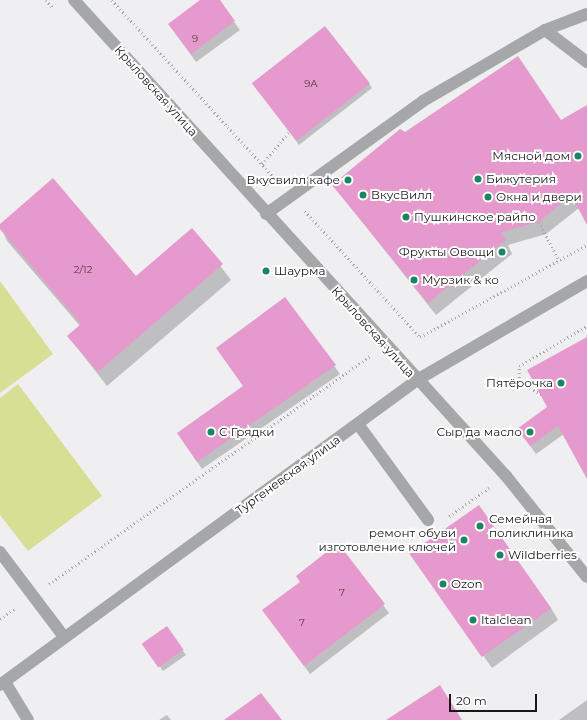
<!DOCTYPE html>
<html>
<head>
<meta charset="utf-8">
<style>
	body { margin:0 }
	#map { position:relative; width:587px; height:720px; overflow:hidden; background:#efeff2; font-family:Montserrat,sans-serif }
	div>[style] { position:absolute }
	.green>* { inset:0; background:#d6df94 }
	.shadow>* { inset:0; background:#0003 }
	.building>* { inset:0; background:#e699cc; transform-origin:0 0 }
	.path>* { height:2.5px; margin-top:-1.25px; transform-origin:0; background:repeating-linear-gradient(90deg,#a7a6a9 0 1px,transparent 0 4px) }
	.minor>* { height:12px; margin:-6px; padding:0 6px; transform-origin:6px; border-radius:6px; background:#a6a7a8 }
	.dots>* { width:11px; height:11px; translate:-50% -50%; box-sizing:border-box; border:2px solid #fff; border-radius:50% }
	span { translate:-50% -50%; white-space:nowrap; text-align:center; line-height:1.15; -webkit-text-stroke:4px #fff; paint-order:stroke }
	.number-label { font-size:10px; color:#4c3845 }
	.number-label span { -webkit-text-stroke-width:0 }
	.street-label { font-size:12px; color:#181718 }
	.poi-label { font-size:12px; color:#181718 }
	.right { translate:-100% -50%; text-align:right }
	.left { translate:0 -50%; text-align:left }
	.scale { position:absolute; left:449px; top:694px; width:88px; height:18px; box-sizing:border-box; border:2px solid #181718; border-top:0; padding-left:5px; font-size:12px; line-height:14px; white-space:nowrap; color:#181718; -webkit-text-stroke:3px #fff; paint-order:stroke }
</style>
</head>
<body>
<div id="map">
	<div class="green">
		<div style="clip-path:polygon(0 281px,53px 354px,0 393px)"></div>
		<div style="clip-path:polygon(18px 384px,102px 496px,28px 551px,0 515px,0 398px)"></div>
	</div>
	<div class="shadow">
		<div style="clip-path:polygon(202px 0,218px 0,240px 30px,196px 62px,175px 33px)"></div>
		<div style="clip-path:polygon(253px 84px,369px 84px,372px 88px,299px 145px)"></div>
		<div style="clip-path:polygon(587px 106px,587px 223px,579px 208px,546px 234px,508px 245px,512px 254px,436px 315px,333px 185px,405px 133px,560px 121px)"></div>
		<div style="clip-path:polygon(0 225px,136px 277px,192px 229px,231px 280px,107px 386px,68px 336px,80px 326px,7px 241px)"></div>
		<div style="clip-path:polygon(285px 298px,340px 374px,202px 469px,183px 441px,244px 387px,217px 348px)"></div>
		<div style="clip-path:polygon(587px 338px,587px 457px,564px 434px,536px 454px,518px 429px,549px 407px)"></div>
		<div style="clip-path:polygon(338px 545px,389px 613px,310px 674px,263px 610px,301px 582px)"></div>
		<div style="clip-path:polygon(412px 555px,551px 608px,558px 620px,492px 668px)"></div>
		<div style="clip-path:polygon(166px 627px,186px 655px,163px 671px,146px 648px)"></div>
		<div style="clip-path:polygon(587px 700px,587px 720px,559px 720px)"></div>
		<div style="clip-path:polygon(167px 715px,171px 720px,159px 720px)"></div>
	</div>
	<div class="building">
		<div style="clip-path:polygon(200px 0,220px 0,235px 21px,191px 54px,168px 24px)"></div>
		<div style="left:325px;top:26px;width:73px;height:93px;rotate:52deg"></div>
		<div style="clip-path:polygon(518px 56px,561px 120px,587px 105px,587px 225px,571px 195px,539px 222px,501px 232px,506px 240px,428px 303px,332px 185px,400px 129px,405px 132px)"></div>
		<div style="clip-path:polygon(53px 178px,136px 276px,192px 228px,223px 264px,98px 372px,67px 336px,81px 324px,0 229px,0 224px)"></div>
		<div style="clip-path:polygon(285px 297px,336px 365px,197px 462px,177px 433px,243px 386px,216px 348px)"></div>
		<div style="clip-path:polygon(587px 337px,587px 479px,558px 426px,530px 446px,517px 429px,547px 407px,527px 370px)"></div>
		<div style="left:479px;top:505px;width:126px;height:85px;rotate:55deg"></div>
		<div style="clip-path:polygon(338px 543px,385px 604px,304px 666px,262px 610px,300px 582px,296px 576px)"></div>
		<div style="left:167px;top:626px;width:29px;height:31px;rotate:55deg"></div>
		<div style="clip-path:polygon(440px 685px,462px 720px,386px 720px)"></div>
		<div style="clip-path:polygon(261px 693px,282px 720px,224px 720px)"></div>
	</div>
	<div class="path">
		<div style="left:46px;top:0;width:12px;rotate:48deg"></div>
		<div style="left:112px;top:0;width:245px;rotate:47.6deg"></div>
		<div style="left:262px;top:164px;width:42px;rotate:-49.8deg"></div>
		<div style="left:305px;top:211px;width:171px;rotate:47.6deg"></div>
		<div style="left:420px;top:337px;width:191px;rotate:-28.9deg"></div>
		<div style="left:539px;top:222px;width:43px;rotate:62.2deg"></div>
		<div style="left:541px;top:395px;width:26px;rotate:-149deg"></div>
		<div style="left:519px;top:382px;width:16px;rotate:-90deg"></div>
		<div style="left:519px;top:366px;width:79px;rotate:-30.5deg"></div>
		<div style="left:449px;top:516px;width:49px;rotate:-35deg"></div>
		<div style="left:49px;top:584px;width:394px;rotate:-35.4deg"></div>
		<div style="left:0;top:619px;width:19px;rotate:-35deg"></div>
	</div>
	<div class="minor">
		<div style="left:74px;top:0;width:643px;rotate:47.77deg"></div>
		<div style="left:506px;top:476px;width:129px;rotate:51.3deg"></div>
		<div style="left:545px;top:30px;width:53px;rotate:37.3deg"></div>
		<div style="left:266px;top:214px;width:193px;rotate:-35.7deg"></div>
		<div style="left:423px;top:101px;width:141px;rotate:-30.2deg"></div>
		<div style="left:545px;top:30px;width:45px;rotate:-20.9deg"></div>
		<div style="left:358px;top:424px;width:119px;rotate:53.9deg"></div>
		<div style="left:0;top:552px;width:106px;rotate:53deg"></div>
		<div style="left:5px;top:682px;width:44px;rotate:58.8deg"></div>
		<div style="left:0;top:685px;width:517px;rotate:-36.18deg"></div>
		<div style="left:417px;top:380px;width:197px;rotate:-30.2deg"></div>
	</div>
	<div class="dots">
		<div style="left:578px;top:156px;background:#198562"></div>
		<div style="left:478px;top:179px;background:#198562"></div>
		<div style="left:348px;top:180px;background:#198562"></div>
		<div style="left:363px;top:195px;background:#198562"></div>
		<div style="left:488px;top:197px;background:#198562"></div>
		<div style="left:406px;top:217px;background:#198562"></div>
		<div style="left:502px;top:252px;background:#198562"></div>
		<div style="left:266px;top:271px;background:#198562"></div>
		<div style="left:414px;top:280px;background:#198562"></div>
		<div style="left:561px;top:383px;background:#198562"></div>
		<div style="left:211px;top:432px;background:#198562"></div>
		<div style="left:530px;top:432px;background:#198562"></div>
		<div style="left:480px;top:526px;background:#198562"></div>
		<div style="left:464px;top:540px;background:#198562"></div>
		<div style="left:500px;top:555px;background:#198562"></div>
		<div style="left:443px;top:584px;background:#198562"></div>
		<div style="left:473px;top:620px;background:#198562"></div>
	</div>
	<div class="number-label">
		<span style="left:195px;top:39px">9</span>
		<span style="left:311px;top:84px">9А</span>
		<span style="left:83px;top:270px">2/12</span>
		<span style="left:342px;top:593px">7</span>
		<span style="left:302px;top:623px">7</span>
	</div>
	<div class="street-label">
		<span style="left:156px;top:91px;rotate:48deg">Крыловская улица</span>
		<span style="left:373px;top:332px;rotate:48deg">Крыловская улица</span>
		<span style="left:288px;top:475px;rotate:-36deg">Тургеневская улица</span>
	</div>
	<div class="poi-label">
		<span class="right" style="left:570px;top:156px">Мясной дом</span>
		<span class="left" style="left:486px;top:179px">Бижутерия</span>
		<span class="right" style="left:340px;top:180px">Вкусвилл кафе</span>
		<span class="left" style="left:371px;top:195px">ВкусВилл</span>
		<span class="left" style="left:496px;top:197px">Окна и двери</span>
		<span class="left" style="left:414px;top:217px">Пушкинское райпо</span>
		<span class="right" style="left:494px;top:252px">Фрукты Овощи</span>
		<span class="left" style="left:274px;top:271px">Шаурма</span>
		<span class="left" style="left:422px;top:280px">Мурзик &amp; ко</span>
		<span class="right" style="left:553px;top:383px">Пятёрочка</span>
		<span class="left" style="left:219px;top:432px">С Грядки</span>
		<span class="right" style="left:522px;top:432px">Сыр да масло</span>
		<span class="left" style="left:489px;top:526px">Семейная<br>поликлиника</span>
		<span class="right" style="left:456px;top:540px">ремонт обуви<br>изготовление ключей</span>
		<span class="left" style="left:508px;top:555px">Wildberries</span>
		<span class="left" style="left:451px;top:584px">Ozon</span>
		<span class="left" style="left:481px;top:620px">Italclean</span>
	</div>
	<div class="scale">20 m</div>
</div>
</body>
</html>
